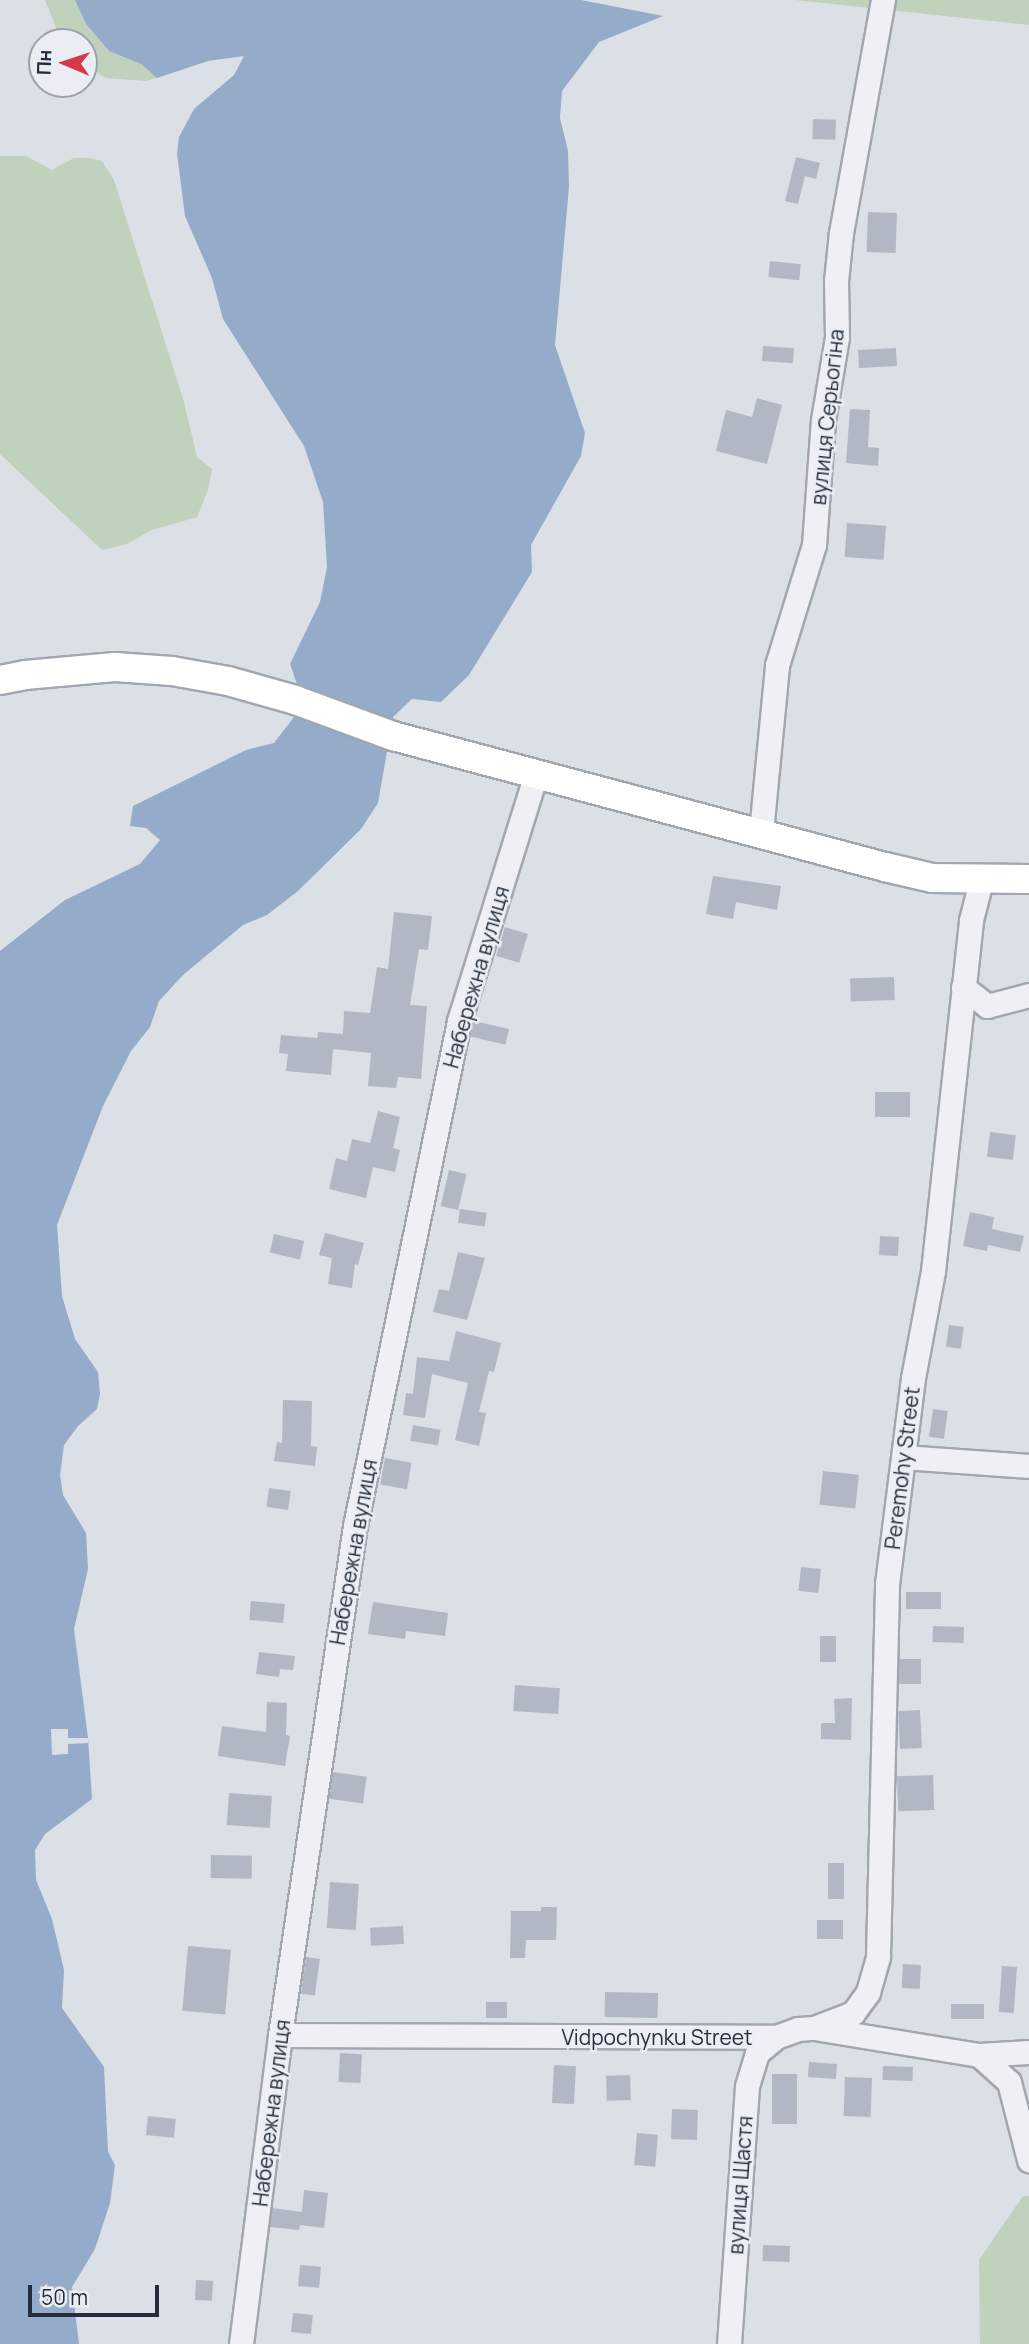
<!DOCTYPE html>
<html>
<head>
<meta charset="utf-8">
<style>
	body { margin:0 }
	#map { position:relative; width:1029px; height:2344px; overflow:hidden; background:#dbdfe6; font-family:Manrope,sans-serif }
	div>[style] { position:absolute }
	.green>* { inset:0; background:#c0d1bc }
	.water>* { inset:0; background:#94abc9 }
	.pier>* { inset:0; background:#dbdfe6 }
	.building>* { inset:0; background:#b2b8c3; transform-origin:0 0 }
	.roads { filter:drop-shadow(2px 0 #a1a6b0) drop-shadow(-2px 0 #a1a6b0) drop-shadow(0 2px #a1a6b0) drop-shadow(0 -2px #a1a6b0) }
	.minor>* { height:23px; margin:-11.5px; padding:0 11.5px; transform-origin:11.5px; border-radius:11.5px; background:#eef0f5 }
	.major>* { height:28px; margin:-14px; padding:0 14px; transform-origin:14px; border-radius:14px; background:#fff }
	span { translate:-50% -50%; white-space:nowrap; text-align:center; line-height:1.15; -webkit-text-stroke:5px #eaeef4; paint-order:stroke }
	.street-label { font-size:21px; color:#252d3d }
	.north { position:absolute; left:28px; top:28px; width:70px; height:70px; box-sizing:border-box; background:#eaeef4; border:2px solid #9ba1ab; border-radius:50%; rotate:272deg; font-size:19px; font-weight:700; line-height:28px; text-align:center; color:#252d3d }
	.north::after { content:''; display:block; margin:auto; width:24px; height:32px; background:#d3394a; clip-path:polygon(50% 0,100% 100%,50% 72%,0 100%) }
	.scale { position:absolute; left:28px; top:2285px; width:131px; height:32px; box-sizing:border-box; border:4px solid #252d3d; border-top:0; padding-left:9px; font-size:21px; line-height:24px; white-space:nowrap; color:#252d3d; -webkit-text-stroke:5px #eaeef4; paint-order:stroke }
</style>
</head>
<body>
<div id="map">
	<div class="green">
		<div style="clip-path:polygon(45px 0,75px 0,86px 24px,109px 51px,141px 64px,157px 78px,145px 81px,106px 78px,84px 65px,84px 42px,62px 42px)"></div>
		<div style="clip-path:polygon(795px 0,1029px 0,1029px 25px)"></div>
		<div style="clip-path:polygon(0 156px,26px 156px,52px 170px,74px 158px,90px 158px,102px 161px,114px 180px,184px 402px,197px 457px,212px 469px,208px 490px,197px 517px,152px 530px,127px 544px,102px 550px,0 454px)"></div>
		<div style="clip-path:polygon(1023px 2196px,1029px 2196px,1029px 2344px,980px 2344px,979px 2260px)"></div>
	</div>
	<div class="water">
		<div style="clip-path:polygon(75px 0,581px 0,663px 16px,599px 42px,562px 91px,560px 118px,568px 151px,569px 187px,555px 345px,585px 433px,581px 456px,531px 545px,532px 572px,469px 675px,441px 702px,412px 699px,393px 717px,378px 803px,361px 829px,298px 891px,267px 915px,243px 925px,183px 975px,159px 1001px,150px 1027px,131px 1051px,103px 1106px,57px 1225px,62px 1296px,75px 1339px,98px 1372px,100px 1394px,97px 1409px,78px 1426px,64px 1445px,60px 1475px,63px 1495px,86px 1533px,88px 1569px,74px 1629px,88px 1738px,92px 1799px,45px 1834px,35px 1850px,36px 1880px,52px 1919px,64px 1970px,62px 2008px,104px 2067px,108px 2152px,115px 2165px,110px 2203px,95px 2249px,72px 2287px,79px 2344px,0 2344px,0 951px,65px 900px,140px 864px,160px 840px,146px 828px,130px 826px,133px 806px,246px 750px,274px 743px,294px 717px,300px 693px,290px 664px,320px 602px,327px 567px,323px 502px,304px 446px,223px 319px,212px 278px,185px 216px,177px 154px,179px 137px,194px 109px,234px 75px,244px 56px,208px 61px,157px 78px,141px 64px,109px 51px,86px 24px)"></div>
	</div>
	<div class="pier">
		<div style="clip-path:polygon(51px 1729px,68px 1729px,68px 1738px,88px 1738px,88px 1743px,68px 1744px,68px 1754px,52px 1755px)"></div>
	</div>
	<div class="building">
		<div style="left:813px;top:119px;width:23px;height:20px;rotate:2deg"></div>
		<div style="clip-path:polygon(796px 157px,820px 163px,816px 179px,805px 176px,798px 204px,785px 201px)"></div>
		<div style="left:868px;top:212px;width:29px;height:40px;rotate:2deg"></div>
		<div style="left:770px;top:261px;width:31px;height:16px;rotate:6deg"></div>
		<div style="left:763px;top:346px;width:31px;height:15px;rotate:4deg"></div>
		<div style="left:896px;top:348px;width:18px;height:38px;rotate:87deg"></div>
		<div style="clip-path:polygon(757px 398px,782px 405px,767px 464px,716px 451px,726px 410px,752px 417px)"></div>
		<div style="clip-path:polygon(850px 409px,870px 410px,868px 447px,879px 448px,878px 466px,846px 463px)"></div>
		<div style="left:847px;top:523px;width:39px;height:34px;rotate:4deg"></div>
		<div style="clip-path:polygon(713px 876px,781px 886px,777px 910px,736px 902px,733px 919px,706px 914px)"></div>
		<div style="clip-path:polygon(394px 912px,432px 916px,428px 950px,419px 949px,410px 1005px,427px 1006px,421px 1079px,398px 1077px,396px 1088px,368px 1086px,371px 1053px,333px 1049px,331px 1075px,286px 1071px,288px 1054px,279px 1053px,281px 1035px,317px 1038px,318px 1032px,343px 1034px,344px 1011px,370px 1013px,377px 967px,388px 969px)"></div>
		<div style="left:505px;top:927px;width:24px;height:30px;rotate:17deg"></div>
		<div style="left:894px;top:977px;width:23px;height:44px;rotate:88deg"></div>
		<div style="left:474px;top:1021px;width:36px;height:16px;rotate:13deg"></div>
		<div style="left:910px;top:1092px;width:25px;height:35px;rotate:90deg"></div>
		<div style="clip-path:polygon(378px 1111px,400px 1117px,393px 1148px,400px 1150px,395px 1172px,373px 1167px,366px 1198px,329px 1189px,336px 1158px,347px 1161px,352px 1139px,370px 1143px)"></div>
		<div style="left:990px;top:1132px;width:26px;height:25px;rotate:7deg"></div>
		<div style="left:449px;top:1170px;width:18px;height:37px;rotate:13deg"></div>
		<div style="left:460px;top:1209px;width:27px;height:14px;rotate:8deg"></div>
		<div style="clip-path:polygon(970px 1212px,994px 1217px,992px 1229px,1024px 1236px,1020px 1252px,988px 1245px,987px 1251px,963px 1246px)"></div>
		<div style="clip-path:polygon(325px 1233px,364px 1243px,358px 1265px,355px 1264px,352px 1288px,328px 1284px,332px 1258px,319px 1255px)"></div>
		<div style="left:274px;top:1234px;width:31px;height:19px;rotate:13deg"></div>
		<div style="left:880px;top:1236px;width:19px;height:19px;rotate:3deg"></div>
		<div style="clip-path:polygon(458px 1252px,485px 1258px,467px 1320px,433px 1312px,439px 1289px,449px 1291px)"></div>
		<div style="left:949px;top:1325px;width:15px;height:22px;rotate:8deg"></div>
		<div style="clip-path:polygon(456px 1331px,501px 1343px,494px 1372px,489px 1371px,479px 1412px,486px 1413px,479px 1446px,455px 1440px,468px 1383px,432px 1374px,425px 1418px,403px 1415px,406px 1393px,413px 1394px,417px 1357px,449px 1361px)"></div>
		<div style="clip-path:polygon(283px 1400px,312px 1401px,311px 1446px,317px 1447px,315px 1466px,274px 1461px,277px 1442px,282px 1443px)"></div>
		<div style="left:933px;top:1409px;width:15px;height:28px;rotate:8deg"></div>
		<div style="left:413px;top:1425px;width:28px;height:16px;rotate:10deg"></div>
		<div style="left:385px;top:1458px;width:27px;height:27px;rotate:10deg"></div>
		<div style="left:823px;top:1471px;width:36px;height:34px;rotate:6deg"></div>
		<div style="left:269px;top:1488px;width:22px;height:19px;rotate:8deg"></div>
		<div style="left:801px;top:1567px;width:20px;height:24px;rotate:6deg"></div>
		<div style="left:906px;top:1592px;width:35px;height:17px"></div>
		<div style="left:251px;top:1601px;width:34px;height:19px;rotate:5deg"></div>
		<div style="clip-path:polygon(373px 1602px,448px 1613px,445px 1636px,406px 1631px,405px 1639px,368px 1634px)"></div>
		<div style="left:933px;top:1626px;width:31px;height:16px;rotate:2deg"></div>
		<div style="left:820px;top:1636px;width:16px;height:26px"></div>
		<div style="clip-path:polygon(259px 1652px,295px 1656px,293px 1670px,280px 1669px,279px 1677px,256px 1674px)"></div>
		<div style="left:899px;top:1659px;width:22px;height:25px"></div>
		<div style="left:515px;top:1685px;width:45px;height:26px;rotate:4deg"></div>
		<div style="clip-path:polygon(852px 1698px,851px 1740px,821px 1739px,821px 1723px,835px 1723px,834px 1699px)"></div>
		<div style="clip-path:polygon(267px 1702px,287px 1703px,286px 1735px,290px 1736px,285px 1766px,218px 1756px,222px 1726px,266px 1732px)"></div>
		<div style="left:920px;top:1710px;width:38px;height:22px;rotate:87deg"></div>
		<div style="left:333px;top:1772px;width:34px;height:27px;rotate:8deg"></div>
		<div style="left:933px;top:1775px;width:35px;height:36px;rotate:88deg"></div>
		<div style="left:229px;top:1793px;width:43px;height:32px;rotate:4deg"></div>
		<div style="left:211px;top:1855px;width:41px;height:23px;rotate:1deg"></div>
		<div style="left:828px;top:1863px;width:16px;height:36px"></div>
		<div style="left:330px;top:1882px;width:29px;height:46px;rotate:4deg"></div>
		<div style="clip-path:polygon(541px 1907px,557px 1907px,556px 1940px,526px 1940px,525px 1958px,510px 1958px,511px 1911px,541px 1911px)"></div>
		<div style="left:843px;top:1920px;width:19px;height:26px;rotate:90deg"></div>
		<div style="left:403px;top:1926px;width:18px;height:33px;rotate:87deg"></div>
		<div style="left:188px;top:1946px;width:43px;height:65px;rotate:5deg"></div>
		<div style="left:306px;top:1957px;width:14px;height:37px;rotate:8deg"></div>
		<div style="left:903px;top:1964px;width:18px;height:24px;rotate:3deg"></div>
		<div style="left:1002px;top:1966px;width:15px;height:46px;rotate:4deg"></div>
		<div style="left:605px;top:1992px;width:53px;height:25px;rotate:1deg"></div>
		<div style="left:486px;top:2002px;width:21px;height:16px"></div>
		<div style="left:984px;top:2004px;width:15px;height:33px;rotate:90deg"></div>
		<div style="left:340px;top:2053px;width:22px;height:29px;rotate:3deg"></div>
		<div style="left:809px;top:2062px;width:28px;height:15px;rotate:4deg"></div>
		<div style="left:554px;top:2065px;width:22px;height:38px;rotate:3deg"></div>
		<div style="left:883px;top:2066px;width:30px;height:14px;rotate:2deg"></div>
		<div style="left:772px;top:2074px;width:25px;height:50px"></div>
		<div style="left:630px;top:2075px;width:25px;height:24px;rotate:88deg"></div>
		<div style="left:845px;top:2077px;width:27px;height:39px;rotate:2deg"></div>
		<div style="left:672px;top:2109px;width:26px;height:30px;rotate:2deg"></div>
		<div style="left:148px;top:2116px;width:28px;height:19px;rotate:6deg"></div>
		<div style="left:637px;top:2133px;width:21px;height:32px;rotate:5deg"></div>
		<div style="clip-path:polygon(304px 2190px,328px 2193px,324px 2228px,300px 2225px,299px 2230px,270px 2227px,272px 2208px,302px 2212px)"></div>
		<div style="left:763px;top:2245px;width:27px;height:16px;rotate:2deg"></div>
		<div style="left:300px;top:2265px;width:21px;height:21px;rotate:5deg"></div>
		<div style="left:196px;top:2280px;width:17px;height:20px;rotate:3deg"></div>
		<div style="left:293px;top:2313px;width:20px;height:19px;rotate:6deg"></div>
	</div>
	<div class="roads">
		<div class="minor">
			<div style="left:761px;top:832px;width:168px;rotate:-84.5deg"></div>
			<div style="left:777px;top:665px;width:126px;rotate:-72.9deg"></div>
			<div style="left:814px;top:545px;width:125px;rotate:-85.9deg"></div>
			<div style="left:823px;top:420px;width:84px;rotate:-80.4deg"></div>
			<div style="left:837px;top:337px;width:56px;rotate:-91deg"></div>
			<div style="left:836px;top:281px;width:48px;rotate:-84.1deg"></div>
			<div style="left:841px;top:233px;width:237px;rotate:-79.8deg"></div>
			<div style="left:963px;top:987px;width:31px;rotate:38deg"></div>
			<div style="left:987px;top:1006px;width:43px;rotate:-14.7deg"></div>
			<div style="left:904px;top:1457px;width:125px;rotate:4.1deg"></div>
			<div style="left:814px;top:2028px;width:42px;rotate:-21deg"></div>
			<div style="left:853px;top:2013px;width:26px;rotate:-54deg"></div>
			<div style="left:868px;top:1992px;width:37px;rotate:-74deg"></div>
			<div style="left:878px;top:1956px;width:372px;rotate:-88.6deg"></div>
			<div style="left:887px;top:1584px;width:208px;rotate:-82.8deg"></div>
			<div style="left:913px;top:1378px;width:109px;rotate:-79.4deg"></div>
			<div style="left:933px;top:1271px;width:353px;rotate:-83.8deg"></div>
			<div style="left:971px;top:920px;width:40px;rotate:-75.6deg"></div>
			<div style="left:280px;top:2035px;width:496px;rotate:0.2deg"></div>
			<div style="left:776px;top:2037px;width:23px;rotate:-20deg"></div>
			<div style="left:798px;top:2029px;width:16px;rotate:-4deg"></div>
			<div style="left:814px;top:2028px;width:167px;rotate:9.3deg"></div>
			<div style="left:979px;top:2055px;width:50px;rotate:-3.4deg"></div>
			<div style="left:979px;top:2055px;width:40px;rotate:42deg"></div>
			<div style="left:1009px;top:2082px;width:81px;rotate:75.6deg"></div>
			<div style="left:241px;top:2344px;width:311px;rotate:-82.8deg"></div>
			<div style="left:280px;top:2035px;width:514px;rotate:-81.62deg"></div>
			<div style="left:355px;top:1526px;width:516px;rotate:-78.36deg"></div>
			<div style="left:459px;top:1021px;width:259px;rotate:-72.7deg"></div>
			<div style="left:729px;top:2344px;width:259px;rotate:-86deg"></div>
			<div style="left:747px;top:2086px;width:34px;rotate:-73deg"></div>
			<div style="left:757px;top:2053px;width:25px;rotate:-40deg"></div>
		</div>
		<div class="major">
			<div style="left:0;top:680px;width:25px;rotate:-11deg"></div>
			<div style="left:25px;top:675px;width:90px;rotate:-5.1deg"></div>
			<div style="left:115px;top:667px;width:57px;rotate:4deg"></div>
			<div style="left:172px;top:671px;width:57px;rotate:10.1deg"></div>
			<div style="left:228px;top:681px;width:70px;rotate:15.8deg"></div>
			<div style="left:295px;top:700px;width:104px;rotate:20.2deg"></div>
			<div style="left:393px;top:736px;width:509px;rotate:14.91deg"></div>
			<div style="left:885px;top:867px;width:48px;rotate:13.2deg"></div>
			<div style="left:932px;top:878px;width:97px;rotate:0.6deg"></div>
		</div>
	</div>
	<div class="street-label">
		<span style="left:827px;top:417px;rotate:-84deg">вулиця Серьогіна</span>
		<span style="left:476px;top:977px;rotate:-74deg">Набережна вулиця</span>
		<span style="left:902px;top:1468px;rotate:-83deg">Peremohy Street</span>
		<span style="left:353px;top:1552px;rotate:-80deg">Набережна вулиця</span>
		<span style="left:657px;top:2037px">Vidpochynku Street</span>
		<span style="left:271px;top:2113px;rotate:-83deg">Набережна вулиця</span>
		<span style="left:740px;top:2185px;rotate:-86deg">вулиця Щастя</span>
	</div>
	<div class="north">Пн</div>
	<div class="scale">50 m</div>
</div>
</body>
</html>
